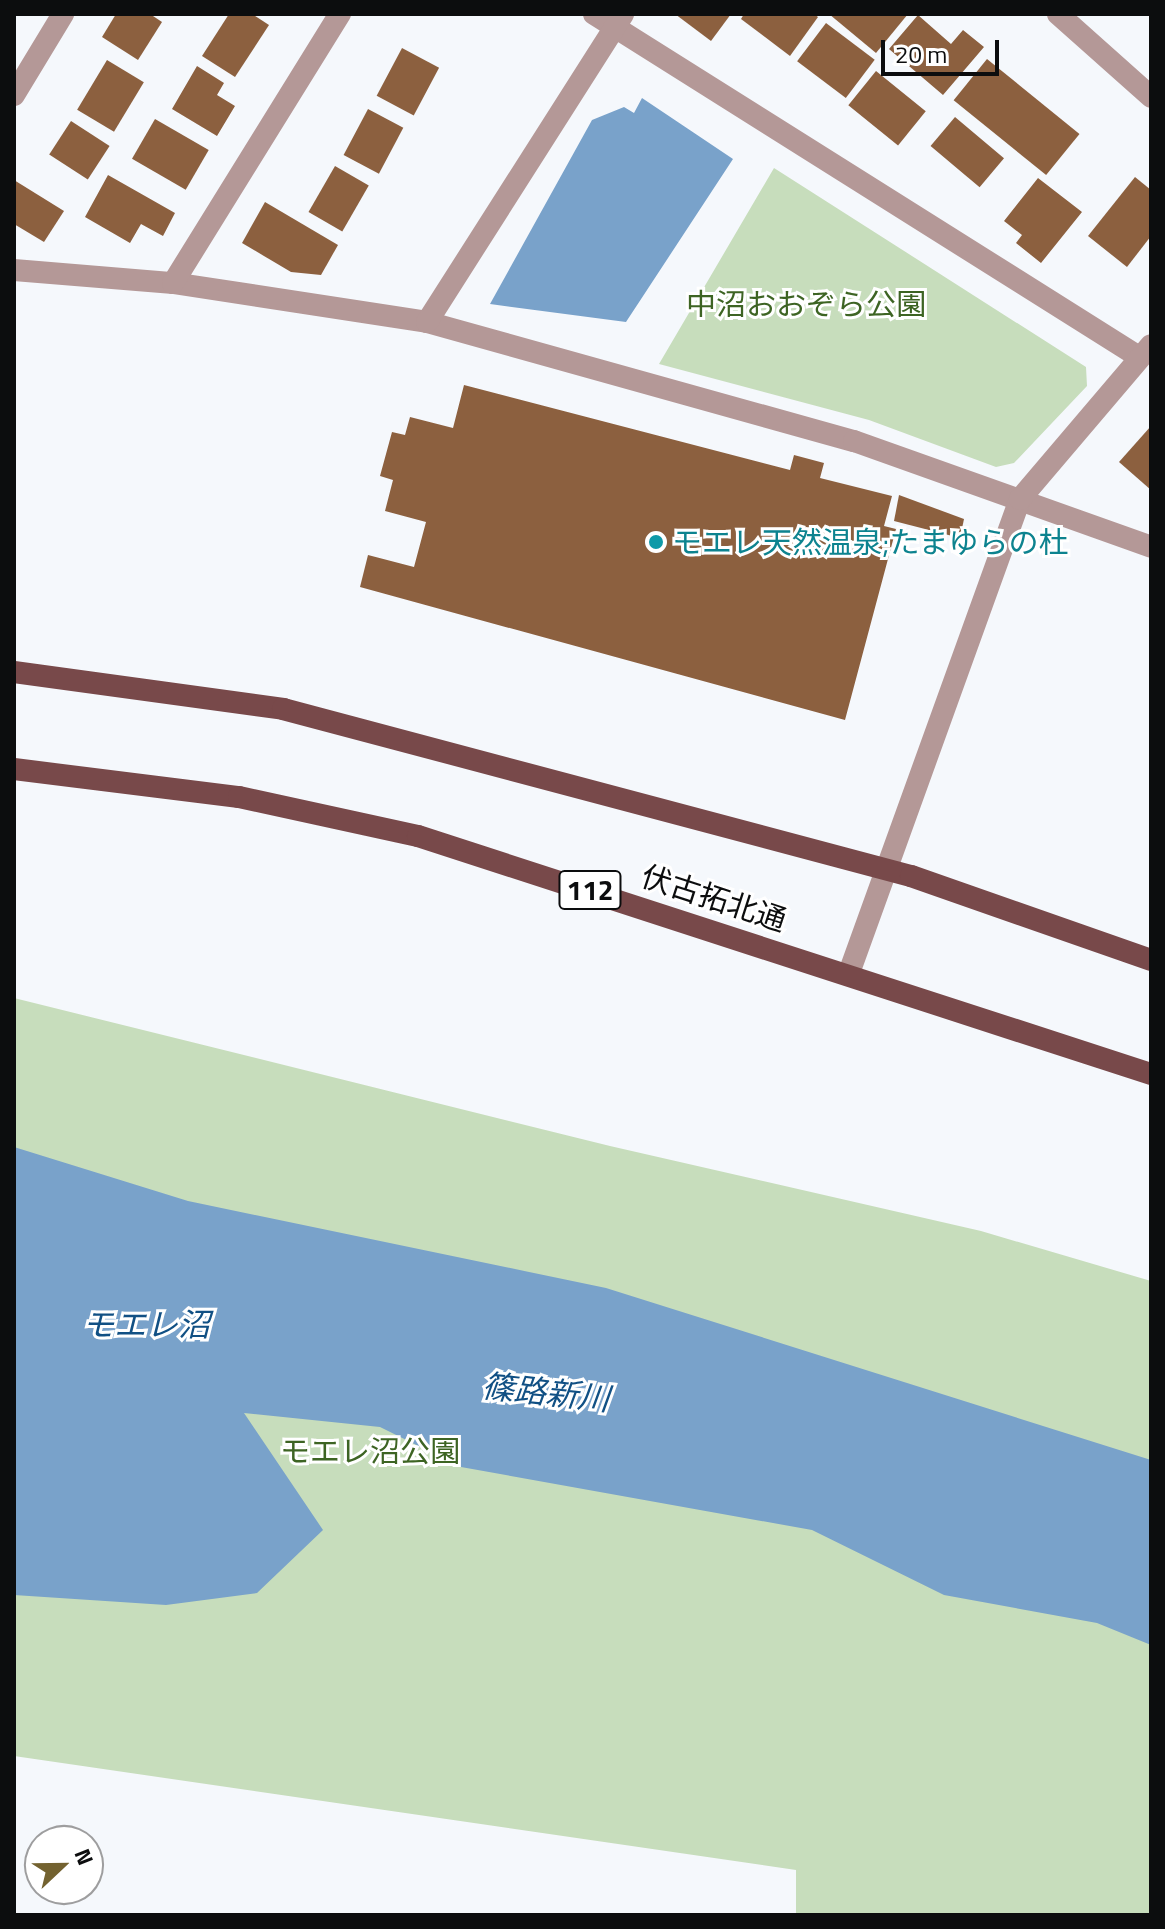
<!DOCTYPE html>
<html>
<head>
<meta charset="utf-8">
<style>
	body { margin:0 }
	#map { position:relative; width:1165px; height:1929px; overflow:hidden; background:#f5f8fc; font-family:"Titillium Web","Noto Sans JP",sans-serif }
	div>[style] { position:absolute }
	.green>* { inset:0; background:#c7ddbc }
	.water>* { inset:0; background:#79a2ca }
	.building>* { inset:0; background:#8c603f; transform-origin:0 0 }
	.minor>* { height:22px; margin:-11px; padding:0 11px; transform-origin:11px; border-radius:11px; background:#b49897 }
	.tertiary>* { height:22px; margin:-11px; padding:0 11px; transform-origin:11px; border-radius:11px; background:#b49897 }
	.primary>* { height:22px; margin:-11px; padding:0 11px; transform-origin:11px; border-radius:11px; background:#78494a }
	.dots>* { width:22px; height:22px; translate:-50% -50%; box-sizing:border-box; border:4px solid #fff; border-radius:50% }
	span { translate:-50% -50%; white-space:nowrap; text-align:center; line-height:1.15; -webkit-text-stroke:6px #fff; paint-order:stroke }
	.shield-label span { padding:2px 6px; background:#fff; border:2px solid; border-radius:6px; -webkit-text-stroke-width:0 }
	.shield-label { font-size:28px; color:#0c0d0e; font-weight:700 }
	.park-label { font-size:30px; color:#3d6423 }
	.culture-label { font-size:30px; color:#0d838f }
	.left { translate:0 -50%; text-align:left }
	.street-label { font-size:30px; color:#0c0d0e }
	.water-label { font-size:32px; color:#115084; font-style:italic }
	.frame { position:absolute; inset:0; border:16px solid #0c0d0e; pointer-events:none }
	.north { position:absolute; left:24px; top:1825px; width:80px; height:80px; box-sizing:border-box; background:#fff; border:2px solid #9e9e9f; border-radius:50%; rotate:68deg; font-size:22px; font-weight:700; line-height:32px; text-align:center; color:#0c0d0e }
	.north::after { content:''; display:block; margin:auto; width:28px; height:36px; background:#736230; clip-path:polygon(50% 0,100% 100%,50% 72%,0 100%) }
	.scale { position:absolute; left:881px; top:40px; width:118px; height:36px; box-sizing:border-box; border:4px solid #0c0d0e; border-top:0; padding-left:10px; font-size:24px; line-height:28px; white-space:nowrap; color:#0c0d0e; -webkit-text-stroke:6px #fff; paint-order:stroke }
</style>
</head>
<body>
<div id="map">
	<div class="green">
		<div style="clip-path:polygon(774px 168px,1086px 367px,1087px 386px,1014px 463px,996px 467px,869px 420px,659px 364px)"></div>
		<div style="clip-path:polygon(14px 998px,610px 1146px,981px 1231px,1151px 1281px,1151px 1915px,796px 1915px,796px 1870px,14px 1756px)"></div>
	</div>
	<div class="water">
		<div style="clip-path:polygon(642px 98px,733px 159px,626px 322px,490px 304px,592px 120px,624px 107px,634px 113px)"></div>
		<div style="clip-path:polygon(14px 1147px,188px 1201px,606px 1288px,1151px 1460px,1151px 1645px,1097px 1623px,944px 1595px,812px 1530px,461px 1467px,380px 1427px,244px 1413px,323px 1530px,257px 1593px,166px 1605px,14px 1595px)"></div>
	</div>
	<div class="building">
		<div style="clip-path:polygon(116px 14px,150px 14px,162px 22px,138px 60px,102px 37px)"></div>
		<div style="clip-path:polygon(229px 14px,252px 14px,269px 25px,235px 77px,202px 56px)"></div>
		<div style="clip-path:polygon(675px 14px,731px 14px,711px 41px)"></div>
		<div style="clip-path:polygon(744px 14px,814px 14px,818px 17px,790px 56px,741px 19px)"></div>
		<div style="clip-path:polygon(829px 14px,908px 14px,876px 53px)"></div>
		<div style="clip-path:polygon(918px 15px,951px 44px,963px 30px,984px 47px,943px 95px,889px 49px)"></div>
		<div style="left:826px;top:23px;width:61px;height:48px;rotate:37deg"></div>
		<div style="left:402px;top:48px;width:42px;height:54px;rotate:28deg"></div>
		<div style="left:987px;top:59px;width:119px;height:53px;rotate:39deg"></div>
		<div style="left:107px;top:60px;width:43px;height:58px;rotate:31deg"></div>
		<div style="clip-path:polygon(197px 66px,224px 83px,217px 95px,235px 106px,217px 136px,172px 109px)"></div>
		<div style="left:876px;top:71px;width:64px;height:44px;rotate:39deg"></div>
		<div style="left:368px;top:109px;width:40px;height:52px;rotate:28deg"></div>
		<div style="left:955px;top:117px;width:64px;height:38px;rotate:40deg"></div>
		<div style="left:155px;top:119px;width:62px;height:46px;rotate:30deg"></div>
		<div style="left:71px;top:121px;width:46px;height:40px;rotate:33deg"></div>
		<div style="left:335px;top:166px;width:39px;height:53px;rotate:30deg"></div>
		<div style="clip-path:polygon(108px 175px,175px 213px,163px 236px,141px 224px,130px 243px,85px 217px)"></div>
		<div style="clip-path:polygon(1135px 177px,1151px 190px,1151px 236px,1127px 267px,1088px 236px)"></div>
		<div style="clip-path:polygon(1038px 178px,1082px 212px,1041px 263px,1016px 243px,1022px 235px,1004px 221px)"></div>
		<div style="clip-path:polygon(14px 180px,64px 211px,44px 242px,14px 224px)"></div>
		<div style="clip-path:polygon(265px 202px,338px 245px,321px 275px,291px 272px,242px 243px)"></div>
		<div style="clip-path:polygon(464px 385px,790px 470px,794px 455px,824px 463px,820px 478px,892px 496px,884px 526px,896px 529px,845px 720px,360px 587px,368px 555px,414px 567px,426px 522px,385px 511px,393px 480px,380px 476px,392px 432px,405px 435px,410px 417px,453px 428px)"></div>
		<div style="clip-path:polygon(1151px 426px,1151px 490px,1119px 462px)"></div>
		<div style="clip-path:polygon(899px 495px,964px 519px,960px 538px,894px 521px)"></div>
	</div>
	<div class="minor">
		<div style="left:594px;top:14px;width:644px;rotate:32.18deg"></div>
		<div style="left:14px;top:95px;width:95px;rotate:-58.8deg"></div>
		<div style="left:14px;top:270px;width:160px;rotate:4.7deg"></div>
		<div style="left:173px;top:283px;width:257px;rotate:8.7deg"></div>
		<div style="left:427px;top:322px;width:443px;rotate:15.6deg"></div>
		<div style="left:854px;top:441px;width:315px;rotate:19.6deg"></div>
		<div style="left:173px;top:283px;width:317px;rotate:-58.2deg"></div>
		<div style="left:427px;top:322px;width:365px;rotate:-57.5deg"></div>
		<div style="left:849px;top:973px;width:504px;rotate:-70.16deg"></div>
		<div style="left:1020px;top:499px;width:202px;rotate:-49.6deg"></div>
	</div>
	<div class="tertiary">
		<div style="left:1058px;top:14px;width:125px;rotate:41.7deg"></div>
	</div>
	<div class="primary">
		<div style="left:14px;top:672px;width:272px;rotate:7.8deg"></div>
		<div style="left:283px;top:709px;width:650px;rotate:14.89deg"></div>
		<div style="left:911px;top:876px;width:254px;rotate:19.3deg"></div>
		<div style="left:14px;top:769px;width:227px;rotate:7.1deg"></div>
		<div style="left:239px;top:797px;width:183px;rotate:12.3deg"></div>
		<div style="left:418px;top:836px;width:771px;rotate:17.99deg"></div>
	</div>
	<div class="dots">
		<div style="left:656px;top:542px;background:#0f9aa8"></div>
	</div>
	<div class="shield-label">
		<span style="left:590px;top:890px">112</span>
	</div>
	<div class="park-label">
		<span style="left:806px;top:304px">中沼おおぞら公園</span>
		<span style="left:370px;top:1451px">モエレ沼公園</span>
	</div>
	<div class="culture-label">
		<span class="left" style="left:672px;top:542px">モエレ天然温泉;たまゆらの杜</span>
	</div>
	<div class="street-label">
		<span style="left:714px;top:898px;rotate:18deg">伏古拓北通</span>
	</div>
	<div class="water-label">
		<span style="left:146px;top:1324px">モエレ沼</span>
		<span style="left:546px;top:1392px;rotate:6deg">篠路新川</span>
	</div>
	<div class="frame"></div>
	<div class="north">N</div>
	<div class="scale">20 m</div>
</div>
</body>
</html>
